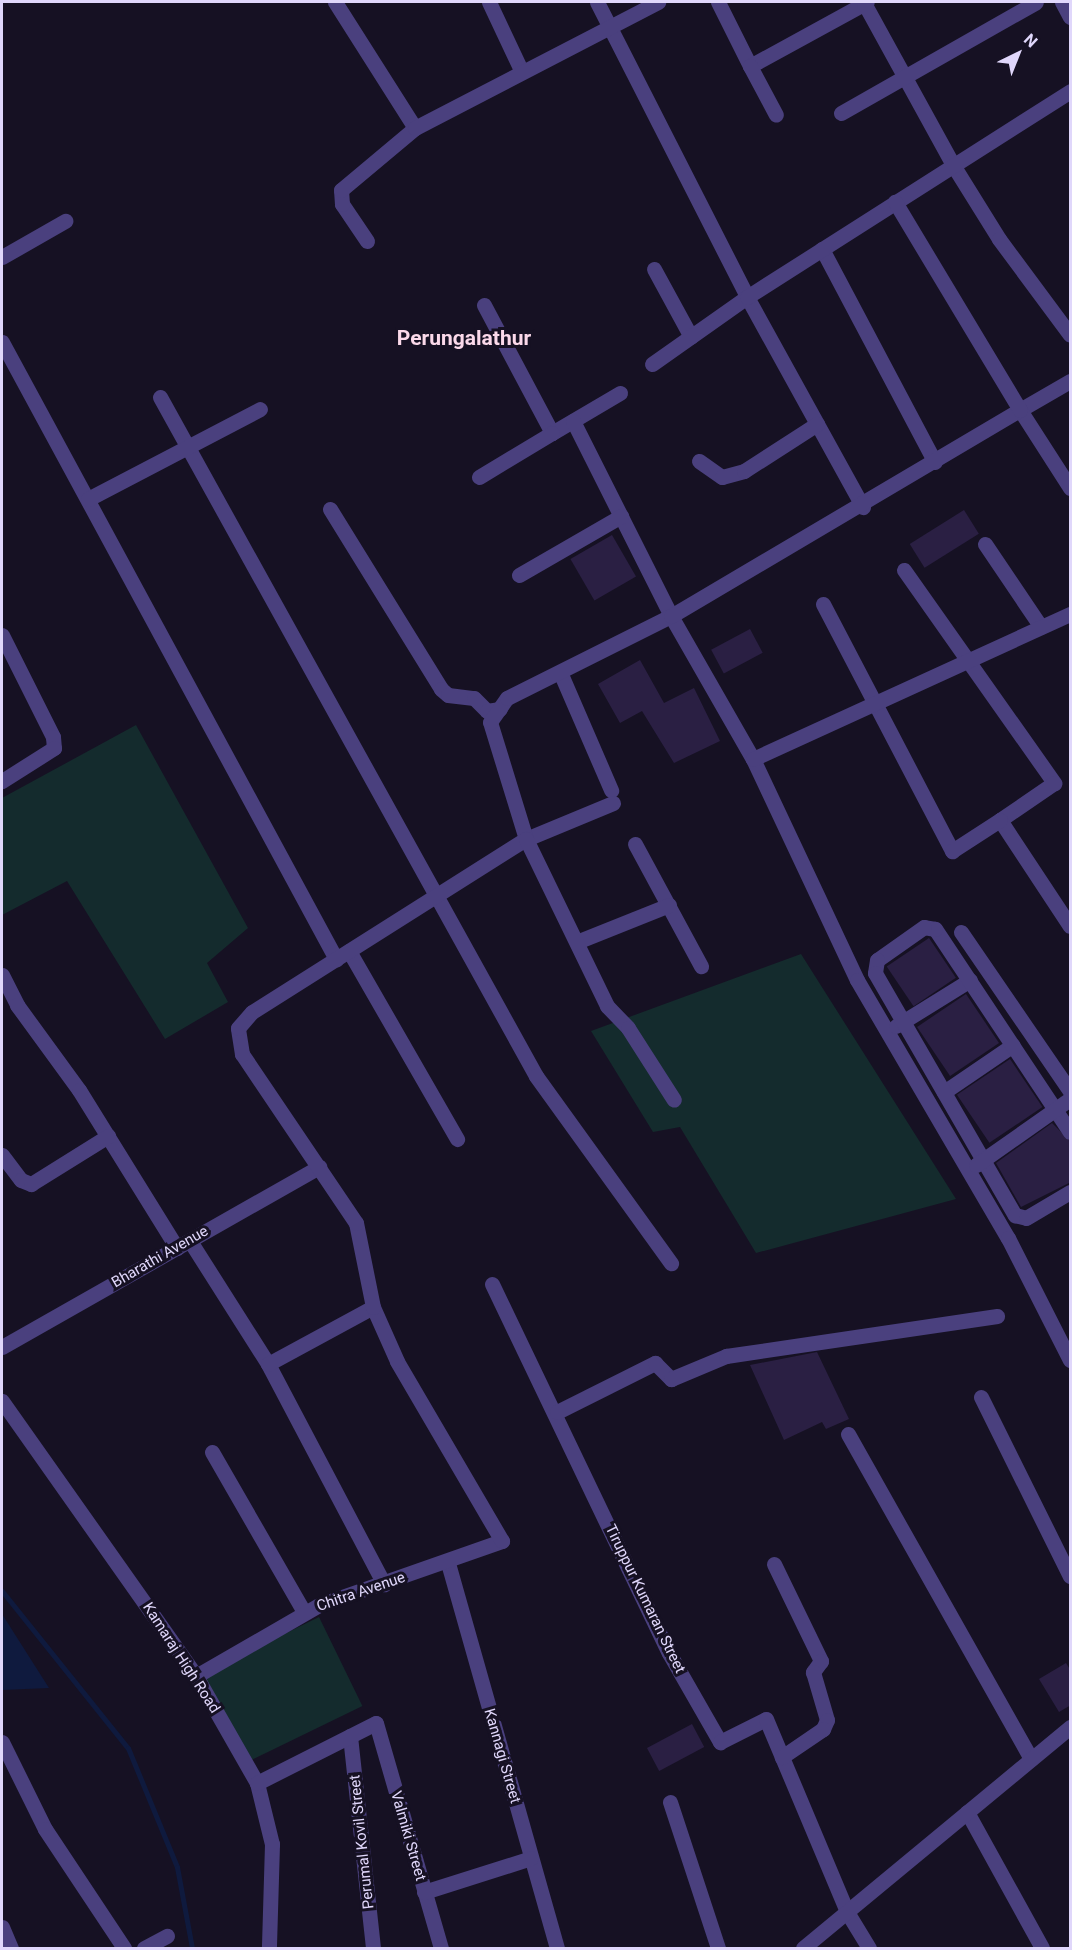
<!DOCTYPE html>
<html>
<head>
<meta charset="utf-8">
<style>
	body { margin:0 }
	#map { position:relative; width:1072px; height:1950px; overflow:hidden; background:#161123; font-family:Roboto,sans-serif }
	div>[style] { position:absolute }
	.green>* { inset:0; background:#142b2d; transform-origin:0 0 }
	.water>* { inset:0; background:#0f1a3e }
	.stream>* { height:5px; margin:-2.5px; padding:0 2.5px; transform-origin:2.5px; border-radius:2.5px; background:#0f1a3e }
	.building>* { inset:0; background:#2a1f43; transform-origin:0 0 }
	.minor>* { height:15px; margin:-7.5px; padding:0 7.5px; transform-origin:7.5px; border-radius:7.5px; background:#4a407e }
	span { translate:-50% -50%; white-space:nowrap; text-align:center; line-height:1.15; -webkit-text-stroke:6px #161123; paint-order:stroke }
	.street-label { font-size:15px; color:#e0d7fb }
	.district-label { font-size:21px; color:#fbd9ea; font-weight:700 }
	.frame { position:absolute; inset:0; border:3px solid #e0d7fb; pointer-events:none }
	.north { position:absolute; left:988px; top:24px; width:60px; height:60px; -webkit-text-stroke:4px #161123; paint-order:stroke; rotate:43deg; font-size:16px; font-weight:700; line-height:24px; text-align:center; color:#e0d7fb }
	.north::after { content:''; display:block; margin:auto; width:21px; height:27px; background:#e0d7fb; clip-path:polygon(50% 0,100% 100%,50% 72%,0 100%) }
</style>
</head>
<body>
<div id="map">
	<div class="green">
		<div style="clip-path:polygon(136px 725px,248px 928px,207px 963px,228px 1002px,165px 1039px,67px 881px,2px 915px,2px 798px)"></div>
		<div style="clip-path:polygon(801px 954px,956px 1199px,756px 1253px,680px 1127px,653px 1132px,591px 1031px)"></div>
		<div style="left:319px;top:1617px;width:99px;height:132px;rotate:64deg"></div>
	</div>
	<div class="water">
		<div style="clip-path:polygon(2px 1614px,49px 1688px,2px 1690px)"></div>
	</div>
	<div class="stream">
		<div style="left:2px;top:1591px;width:201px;rotate:51.3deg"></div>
		<div style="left:128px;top:1748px;width:129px;rotate:67.6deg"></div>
		<div style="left:177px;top:1867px;width:82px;rotate:79.5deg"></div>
	</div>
	<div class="building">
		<div style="left:964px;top:510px;width:28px;height:64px;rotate:58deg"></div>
		<div style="left:612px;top:535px;width:48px;height:48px;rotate:60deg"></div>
		<div style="left:750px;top:629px;width:27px;height:44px;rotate:62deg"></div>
		<div style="clip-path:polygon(640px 660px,664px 703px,694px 688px,720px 741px,674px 763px,642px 711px,620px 723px,598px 684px)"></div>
		<div style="left:929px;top:938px;width:48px;height:51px;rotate:56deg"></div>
		<div style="left:966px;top:994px;width:59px;height:59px;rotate:56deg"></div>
		<div style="left:1010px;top:1059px;width:58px;height:64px;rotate:56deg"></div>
		<div style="clip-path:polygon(1052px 1123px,1071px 1142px,1071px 1182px,1021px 1207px,996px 1163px)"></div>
		<div style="clip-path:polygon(817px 1352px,849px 1419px,826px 1429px,822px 1422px,784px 1440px,750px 1365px)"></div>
		<div style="clip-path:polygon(1066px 1663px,1071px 1671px,1071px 1705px,1059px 1712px,1039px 1679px)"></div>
		<div style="left:692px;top:1724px;width:26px;height:51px;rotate:62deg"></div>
	</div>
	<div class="minor">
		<div style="left:335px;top:2px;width:149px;rotate:57.6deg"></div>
		<div style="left:489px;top:2px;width:77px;rotate:64.8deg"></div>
		<div style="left:597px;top:2px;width:331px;rotate:63deg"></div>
		<div style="left:747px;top:297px;width:240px;rotate:61.1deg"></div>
		<div style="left:718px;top:2px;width:72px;rotate:63.4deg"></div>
		<div style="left:750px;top:66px;width:133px;rotate:-28.7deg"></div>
		<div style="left:1062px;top:2px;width:17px;rotate:62deg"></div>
		<div style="left:864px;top:3px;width:185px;rotate:61.2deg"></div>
		<div style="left:953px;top:165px;width:87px;rotate:58.1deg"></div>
		<div style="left:999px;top:239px;width:119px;rotate:53.5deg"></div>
		<div style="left:750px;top:66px;width:55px;rotate:62deg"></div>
		<div style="left:841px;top:113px;width:224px;rotate:-29.6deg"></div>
		<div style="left:367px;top:241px;width:45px;rotate:-124deg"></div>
		<div style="left:342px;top:204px;width:14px;rotate:-94deg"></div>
		<div style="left:341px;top:190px;width:97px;rotate:-40deg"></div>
		<div style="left:415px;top:128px;width:274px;rotate:-27.4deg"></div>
		<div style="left:822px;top:249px;width:241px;rotate:62.1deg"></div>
		<div style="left:2px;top:257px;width:73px;rotate:-29.7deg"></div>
		<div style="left:654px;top:269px;width:77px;rotate:61.4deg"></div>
		<div style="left:484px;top:305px;width:145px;rotate:62deg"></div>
		<div style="left:552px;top:433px;width:79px;rotate:-30.5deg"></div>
		<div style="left:2px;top:342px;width:702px;rotate:61.57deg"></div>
		<div style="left:652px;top:364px;width:116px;rotate:-35.2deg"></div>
		<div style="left:747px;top:297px;width:383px;rotate:-32.5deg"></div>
		<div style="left:1070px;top:381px;width:58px;rotate:149.9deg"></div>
		<div style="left:1020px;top:410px;width:93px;rotate:57.3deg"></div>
		<div style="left:160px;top:397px;width:776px;rotate:61.02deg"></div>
		<div style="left:536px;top:1076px;width:231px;rotate:54.2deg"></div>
		<div style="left:573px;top:421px;width:218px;rotate:63.3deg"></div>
		<div style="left:671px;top:616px;width:165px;rotate:60.2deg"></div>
		<div style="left:753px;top:759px;width:244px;rotate:64.8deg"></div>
		<div style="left:857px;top:980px;width:299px;rotate:59.7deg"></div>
		<div style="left:1008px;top:1238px;width:137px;rotate:63.1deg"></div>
		<div style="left:699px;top:461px;width:28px;rotate:35deg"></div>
		<div style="left:722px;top:477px;width:23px;rotate:-15deg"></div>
		<div style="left:744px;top:471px;width:87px;rotate:-32.8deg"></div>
		<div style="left:479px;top:477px;width:85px;rotate:-31.1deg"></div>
		<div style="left:88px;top:499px;width:194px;rotate:-27.6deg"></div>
		<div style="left:330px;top:509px;width:211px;rotate:58.3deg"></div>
		<div style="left:441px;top:689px;width:9px;rotate:41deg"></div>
		<div style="left:448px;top:695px;width:26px;rotate:7deg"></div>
		<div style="left:474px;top:698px;width:18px;rotate:45deg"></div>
		<div style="left:487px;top:711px;width:13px;rotate:-9deg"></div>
		<div style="left:985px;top:544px;width:100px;rotate:56deg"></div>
		<div style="left:904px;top:570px;width:261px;rotate:54.8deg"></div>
		<div style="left:1054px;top:783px;width:65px;rotate:145.6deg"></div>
		<div style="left:1000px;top:820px;width:127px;rotate:56.6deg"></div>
		<div style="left:519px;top:575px;width:118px;rotate:-30deg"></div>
		<div style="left:823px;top:604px;width:279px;rotate:62.4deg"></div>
		<div style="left:952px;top:851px;width:57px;rotate:-32.9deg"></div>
		<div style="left:2px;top:635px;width:114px;rotate:63.4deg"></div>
		<div style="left:53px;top:737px;width:11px;rotate:85deg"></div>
		<div style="left:54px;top:748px;width:62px;rotate:147.6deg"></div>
		<div style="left:560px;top:672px;width:129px;rotate:66.6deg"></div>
		<div style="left:753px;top:759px;width:349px;rotate:-24.6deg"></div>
		<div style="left:613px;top:803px;width:94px;rotate:157.5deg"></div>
		<div style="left:526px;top:839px;width:122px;rotate:-107.1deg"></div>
		<div style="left:490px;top:722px;width:29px;rotate:-55deg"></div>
		<div style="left:507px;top:698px;width:183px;rotate:-26.6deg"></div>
		<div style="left:671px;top:616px;width:405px;rotate:-30.6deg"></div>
		<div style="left:1020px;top:410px;width:243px;rotate:-121deg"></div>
		<div style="left:635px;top:844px;width:139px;rotate:61.6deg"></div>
		<div style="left:961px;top:932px;width:193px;rotate:55.6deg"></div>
		<div style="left:579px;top:941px;width:97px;rotate:-21.8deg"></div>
		<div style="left:349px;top:951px;width:217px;rotate:60.1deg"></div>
		<div style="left:2px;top:975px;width:34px;rotate:63deg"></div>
		<div style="left:17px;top:1005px;width:105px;rotate:53.9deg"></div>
		<div style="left:79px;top:1090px;width:186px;rotate:58.2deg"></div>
		<div style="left:896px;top:1026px;width:87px;rotate:-31.9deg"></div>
		<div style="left:944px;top:1092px;width:83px;rotate:-34.3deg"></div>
		<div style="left:1070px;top:1132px;width:244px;rotate:-123.6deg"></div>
		<div style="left:935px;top:929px;width:11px;rotate:-170deg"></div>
		<div style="left:924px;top:927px;width:57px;rotate:144.9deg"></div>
		<div style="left:877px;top:960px;width:13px;rotate:99deg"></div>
		<div style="left:875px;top:973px;width:280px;rotate:60deg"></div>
		<div style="left:1015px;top:1215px;width:11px;rotate:15deg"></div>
		<div style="left:1026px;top:1218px;width:51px;rotate:-30.6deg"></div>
		<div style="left:2px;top:1155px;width:31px;rotate:53deg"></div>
		<div style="left:21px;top:1180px;width:11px;rotate:22deg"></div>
		<div style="left:31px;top:1184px;width:91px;rotate:-31.9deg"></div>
		<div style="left:976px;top:1165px;width:115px;rotate:-35.1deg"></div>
		<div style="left:190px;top:1241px;width:146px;rotate:57.6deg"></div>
		<div style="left:268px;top:1364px;width:249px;rotate:62.2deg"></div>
		<div style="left:492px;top:1284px;width:409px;rotate:64.4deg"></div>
		<div style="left:669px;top:1653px;width:103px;rotate:60.2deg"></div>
		<div style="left:720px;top:1742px;width:51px;rotate:-26.6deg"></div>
		<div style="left:766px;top:1719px;width:209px;rotate:67.2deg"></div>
		<div style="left:847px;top:1912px;width:42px;rotate:58.6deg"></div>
		<div style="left:2px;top:1347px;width:365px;rotate:-29.6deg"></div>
		<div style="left:268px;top:1364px;width:119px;rotate:-28.5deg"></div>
		<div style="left:981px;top:1397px;width:200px;rotate:63.6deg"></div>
		<div style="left:2px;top:1401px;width:337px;rotate:54.8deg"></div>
		<div style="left:196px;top:1676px;width:123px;rotate:60.3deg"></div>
		<div style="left:257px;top:1783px;width:63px;rotate:76.2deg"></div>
		<div style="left:272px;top:1844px;width:104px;rotate:91.7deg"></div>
		<div style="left:557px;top:1412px;width:110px;rotate:-26.6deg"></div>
		<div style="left:655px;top:1363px;width:23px;rotate:45deg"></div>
		<div style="left:671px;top:1379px;width:60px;rotate:-22.7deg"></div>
		<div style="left:726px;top:1356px;width:274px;rotate:-8.4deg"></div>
		<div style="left:848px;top:1434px;width:373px;rotate:60.6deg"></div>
		<div style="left:212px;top:1452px;width:185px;rotate:60.1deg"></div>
		<div style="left:448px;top:1563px;width:400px;rotate:74.2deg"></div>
		<div style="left:774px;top:1564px;width:108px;rotate:64.1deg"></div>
		<div style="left:821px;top:1661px;width:14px;rotate:126deg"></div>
		<div style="left:813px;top:1672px;width:50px;rotate:73.7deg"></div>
		<div style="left:827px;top:1720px;width:10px;rotate:114deg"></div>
		<div style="left:823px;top:1729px;width:50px;rotate:145.7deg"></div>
		<div style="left:196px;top:1676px;width:142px;rotate:-30deg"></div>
		<div style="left:319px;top:1605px;width:194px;rotate:-19.3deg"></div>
		<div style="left:502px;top:1541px;width:208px;rotate:-120.3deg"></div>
		<div style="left:397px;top:1361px;width:59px;rotate:-114deg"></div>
		<div style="left:373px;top:1307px;width:86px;rotate:-101.4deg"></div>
		<div style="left:356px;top:1223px;width:204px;rotate:-124deg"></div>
		<div style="left:242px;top:1054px;width:26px;rotate:-99deg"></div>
		<div style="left:238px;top:1028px;width:21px;rotate:-49deg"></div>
		<div style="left:252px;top:1012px;width:324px;rotate:-32.3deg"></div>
		<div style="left:526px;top:839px;width:186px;rotate:64.1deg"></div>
		<div style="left:607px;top:1006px;width:30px;rotate:46deg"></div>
		<div style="left:628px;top:1028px;width:85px;rotate:57.4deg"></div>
		<div style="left:350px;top:1736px;width:213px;rotate:83.8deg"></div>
		<div style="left:2px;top:1742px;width:97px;rotate:63.7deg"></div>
		<div style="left:45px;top:1829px;width:143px;rotate:56.4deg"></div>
		<div style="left:257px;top:1783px;width:133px;rotate:-26.8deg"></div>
		<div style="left:376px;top:1723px;width:234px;rotate:73.9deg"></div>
		<div style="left:670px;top:1802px;width:154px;rotate:71.8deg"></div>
		<div style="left:967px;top:1812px;width:155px;rotate:61.1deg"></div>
		<div style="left:424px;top:1892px;width:112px;rotate:-17.6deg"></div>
		<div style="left:2px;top:1927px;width:23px;rotate:67deg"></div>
		<div style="left:144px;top:1948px;width:26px;rotate:-28deg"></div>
		<div style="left:803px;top:1948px;width:347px;rotate:-39.6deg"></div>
	</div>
	<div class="street-label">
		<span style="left:160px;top:1257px;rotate:-30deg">Bharathi Avenue</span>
		<span style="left:361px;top:1592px;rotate:-19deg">Chitra Avenue</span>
		<span style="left:645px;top:1599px;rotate:64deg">Tiruppur Kumaran Street</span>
		<span style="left:181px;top:1658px;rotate:57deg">Kamaraj High Road</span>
		<span style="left:502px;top:1756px;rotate:74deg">Kannagi Street</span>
		<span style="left:408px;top:1836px;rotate:74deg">Valmiki Street</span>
		<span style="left:362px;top:1842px;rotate:-96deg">Perumal Kovil Street</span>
	</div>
	<div class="district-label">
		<span style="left:464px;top:338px">Perungalathur</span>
	</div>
	<div class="frame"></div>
	<div class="north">N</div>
</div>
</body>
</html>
